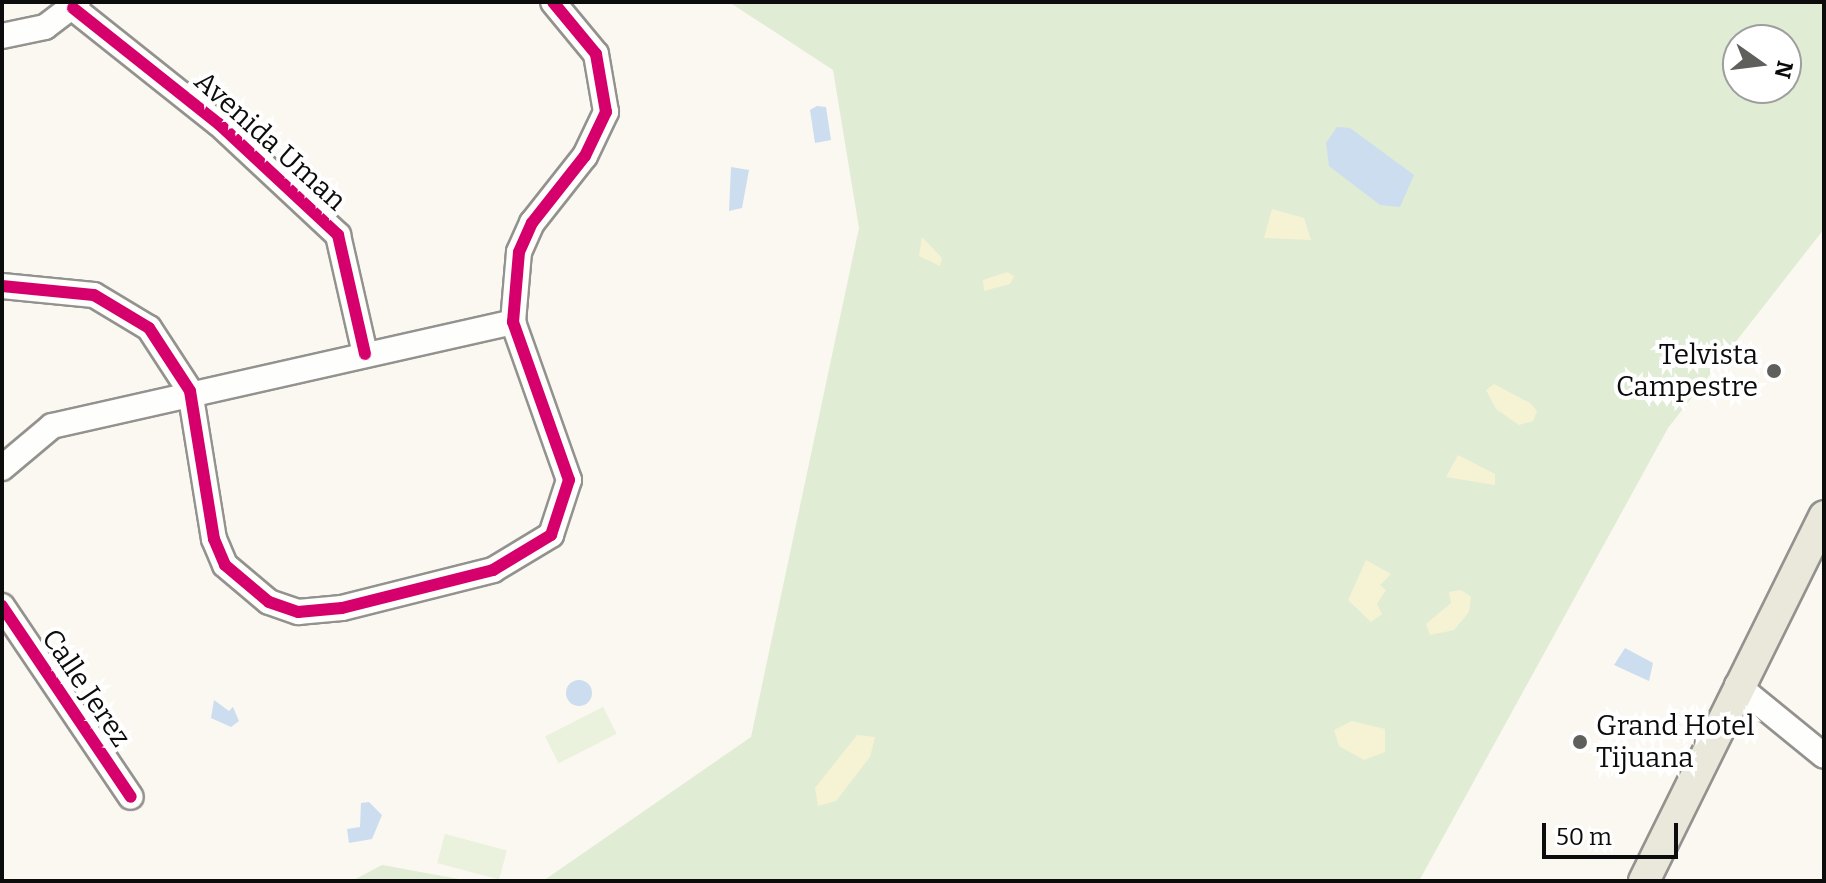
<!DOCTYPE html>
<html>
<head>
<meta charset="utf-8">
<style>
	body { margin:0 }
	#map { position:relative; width:1826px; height:883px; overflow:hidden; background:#faf8f0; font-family:Bitter,serif }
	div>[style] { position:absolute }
	.green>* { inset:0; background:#e0ecd3 }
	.sand>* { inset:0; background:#f6f3d5 }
	.pitch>* { inset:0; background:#eaf1dc; transform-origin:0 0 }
	.water>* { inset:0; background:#ccddef }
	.round { border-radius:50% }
	.roads { filter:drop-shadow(2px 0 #93928f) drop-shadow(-2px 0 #93928f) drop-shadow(0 2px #93928f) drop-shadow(0 -2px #93928f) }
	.minor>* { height:24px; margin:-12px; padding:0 12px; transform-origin:12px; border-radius:12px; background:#fefefd }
	.major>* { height:30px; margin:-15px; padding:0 15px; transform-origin:15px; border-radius:15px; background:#eae8da }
	.cycleway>* { height:12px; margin:-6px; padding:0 6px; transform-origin:6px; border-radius:6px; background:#d6006c }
	.dots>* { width:22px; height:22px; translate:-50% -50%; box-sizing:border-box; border:4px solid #fff; border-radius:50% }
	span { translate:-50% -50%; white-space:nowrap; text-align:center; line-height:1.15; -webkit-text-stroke:8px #fff; paint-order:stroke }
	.street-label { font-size:28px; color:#0c0c0c }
	.poi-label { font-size:28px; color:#0c0c0c }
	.right { translate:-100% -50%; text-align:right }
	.left { translate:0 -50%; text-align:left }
	.frame { position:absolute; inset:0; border:4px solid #0c0c0c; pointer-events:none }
	.north { position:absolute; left:1722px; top:24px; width:80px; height:80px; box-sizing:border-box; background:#fff; border:2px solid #9e9e9e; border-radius:50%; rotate:104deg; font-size:22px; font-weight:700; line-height:32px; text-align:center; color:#0c0c0c }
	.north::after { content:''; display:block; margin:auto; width:28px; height:36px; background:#5f5f5c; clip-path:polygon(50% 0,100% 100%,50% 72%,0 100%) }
	.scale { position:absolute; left:1542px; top:823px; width:136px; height:36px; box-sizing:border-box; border:4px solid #0c0c0c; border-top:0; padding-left:10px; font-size:24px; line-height:28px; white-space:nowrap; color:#0c0c0c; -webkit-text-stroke:6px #fff; paint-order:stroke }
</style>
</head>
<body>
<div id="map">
	<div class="green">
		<div style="clip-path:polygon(evenodd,729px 2px,1824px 2px,1824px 229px,1668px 428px,1419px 881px,543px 881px,751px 737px,859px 228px,833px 70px,729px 2px,1738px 40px,1786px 40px,1786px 88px,1738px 88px,1738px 40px)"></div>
		<div style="clip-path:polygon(382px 865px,470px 881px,352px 881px)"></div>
	</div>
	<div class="sand">
		<div style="clip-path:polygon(1272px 209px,1304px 218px,1311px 240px,1264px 238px)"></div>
		<div style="clip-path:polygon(922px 237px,942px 258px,940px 266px,919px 256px)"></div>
		<div style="clip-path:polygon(1007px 272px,1014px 276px,1010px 284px,984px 291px,983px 280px)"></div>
		<div style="clip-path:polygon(1494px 384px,1530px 403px,1537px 411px,1533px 421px,1519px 425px,1496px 409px,1486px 390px)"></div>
		<div style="clip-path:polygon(1458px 455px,1495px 474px,1495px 485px,1446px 477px)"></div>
		<div style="clip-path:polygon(1366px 560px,1391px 574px,1380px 585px,1386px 590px,1377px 604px,1382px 614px,1371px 622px,1348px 600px)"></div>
		<div style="clip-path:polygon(1461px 590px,1471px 597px,1469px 612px,1454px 630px,1430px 635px,1426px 624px,1451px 603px,1449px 592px)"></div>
		<div style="clip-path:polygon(1352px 721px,1385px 729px,1385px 752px,1364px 760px,1339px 746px,1334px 730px)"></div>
		<div style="clip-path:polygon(857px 735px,875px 737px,870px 757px,836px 801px,818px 806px,815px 788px)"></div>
	</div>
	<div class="pitch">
		<div style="left:603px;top:707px;width:30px;height:65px;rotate:63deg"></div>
		<div style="left:445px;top:834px;width:64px;height:30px;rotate:15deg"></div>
	</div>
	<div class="water">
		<div style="clip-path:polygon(817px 106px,826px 107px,831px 140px,815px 143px,810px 110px)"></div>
		<div style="clip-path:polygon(1337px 127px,1350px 128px,1414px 175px,1400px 207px,1380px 205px,1329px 166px,1326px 143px)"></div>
		<div style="clip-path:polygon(731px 167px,749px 170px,742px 208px,729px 211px)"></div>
		<div style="clip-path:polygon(1625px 648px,1653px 663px,1649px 681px,1614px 665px)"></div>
		<div class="round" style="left:566px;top:680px;width:26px;height:26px"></div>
		<div style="clip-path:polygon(214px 700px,229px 711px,233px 707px,239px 721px,231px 727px,211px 718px)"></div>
		<div style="clip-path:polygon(369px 802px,382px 815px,372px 839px,349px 843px,347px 829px,360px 827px,361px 803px)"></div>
	</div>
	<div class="roads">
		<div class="minor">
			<div style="left:73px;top:8px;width:186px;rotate:38.5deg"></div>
			<div style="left:219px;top:124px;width:163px;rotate:43deg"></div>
			<div style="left:338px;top:235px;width:122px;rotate:77.2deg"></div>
			<div style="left:2px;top:36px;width:44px;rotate:-11.8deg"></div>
			<div style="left:45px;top:27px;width:41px;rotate:-37.1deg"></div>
			<div style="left:2px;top:286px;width:92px;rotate:5.6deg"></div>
			<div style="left:94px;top:295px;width:64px;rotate:31deg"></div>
			<div style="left:149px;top:328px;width:75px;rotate:56.9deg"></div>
			<div style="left:190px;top:391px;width:150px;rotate:80.8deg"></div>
			<div style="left:214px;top:539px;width:28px;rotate:67deg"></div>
			<div style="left:225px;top:565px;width:57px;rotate:40.1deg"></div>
			<div style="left:269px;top:602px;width:31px;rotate:19deg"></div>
			<div style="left:298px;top:612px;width:44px;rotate:-5.2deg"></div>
			<div style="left:342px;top:608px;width:156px;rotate:-14.1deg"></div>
			<div style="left:493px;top:570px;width:68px;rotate:-31.1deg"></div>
			<div style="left:551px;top:535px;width:58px;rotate:-71.9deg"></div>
			<div style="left:569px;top:480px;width:168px;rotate:-109.5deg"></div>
			<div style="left:513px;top:322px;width:70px;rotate:-85.1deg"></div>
			<div style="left:519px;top:252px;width:32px;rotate:-66deg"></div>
			<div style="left:532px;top:223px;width:85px;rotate:-51.7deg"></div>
			<div style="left:585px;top:156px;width:49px;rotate:-64.5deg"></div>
			<div style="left:606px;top:112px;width:59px;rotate:-99.8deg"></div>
			<div style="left:596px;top:54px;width:67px;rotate:-129.6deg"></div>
			<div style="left:2px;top:468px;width:65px;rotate:-40deg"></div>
			<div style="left:52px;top:426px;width:473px;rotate:-12.7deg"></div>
			<div style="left:2px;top:606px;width:230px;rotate:56deg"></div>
			<div style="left:1737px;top:685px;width:112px;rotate:39.2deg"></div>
		</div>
		<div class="major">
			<div style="left:1644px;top:881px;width:407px;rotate:-63.7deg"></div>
		</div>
	</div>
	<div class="cycleway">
		<div style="left:73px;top:8px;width:186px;rotate:38.5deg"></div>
		<div style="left:219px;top:124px;width:163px;rotate:43deg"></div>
		<div style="left:338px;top:235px;width:122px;rotate:77.2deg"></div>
		<div style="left:2px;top:286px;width:92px;rotate:5.6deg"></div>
		<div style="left:94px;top:295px;width:64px;rotate:31deg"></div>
		<div style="left:149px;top:328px;width:75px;rotate:56.9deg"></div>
		<div style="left:190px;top:391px;width:150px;rotate:80.8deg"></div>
		<div style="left:214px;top:539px;width:28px;rotate:67deg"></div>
		<div style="left:225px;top:565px;width:57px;rotate:40.1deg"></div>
		<div style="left:269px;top:602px;width:31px;rotate:19deg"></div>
		<div style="left:298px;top:612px;width:44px;rotate:-5.2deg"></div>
		<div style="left:342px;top:608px;width:156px;rotate:-14.1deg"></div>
		<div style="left:493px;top:570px;width:68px;rotate:-31.1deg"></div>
		<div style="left:551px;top:535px;width:58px;rotate:-71.9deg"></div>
		<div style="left:569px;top:480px;width:168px;rotate:-109.5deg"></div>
		<div style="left:513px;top:322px;width:70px;rotate:-85.1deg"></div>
		<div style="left:519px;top:252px;width:32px;rotate:-66deg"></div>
		<div style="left:532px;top:223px;width:85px;rotate:-51.7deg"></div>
		<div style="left:585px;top:156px;width:49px;rotate:-64.5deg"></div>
		<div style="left:606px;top:112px;width:59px;rotate:-99.8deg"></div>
		<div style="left:596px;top:54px;width:67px;rotate:-129.6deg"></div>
		<div style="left:2px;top:606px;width:230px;rotate:56deg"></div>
	</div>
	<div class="dots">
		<div style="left:1774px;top:371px;background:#5f5f5c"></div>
		<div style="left:1580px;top:742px;background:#5f5f5c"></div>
	</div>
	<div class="street-label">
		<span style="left:270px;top:141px;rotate:42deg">Avenida Uman</span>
		<span style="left:86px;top:688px;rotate:56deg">Calle Jerez</span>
	</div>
	<div class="poi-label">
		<span class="right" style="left:1758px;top:371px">Telvista<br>Campestre</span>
		<span class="left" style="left:1596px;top:742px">Grand Hotel<br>Tijuana</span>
	</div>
	<div class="frame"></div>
	<div class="north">N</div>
	<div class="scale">50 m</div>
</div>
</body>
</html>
